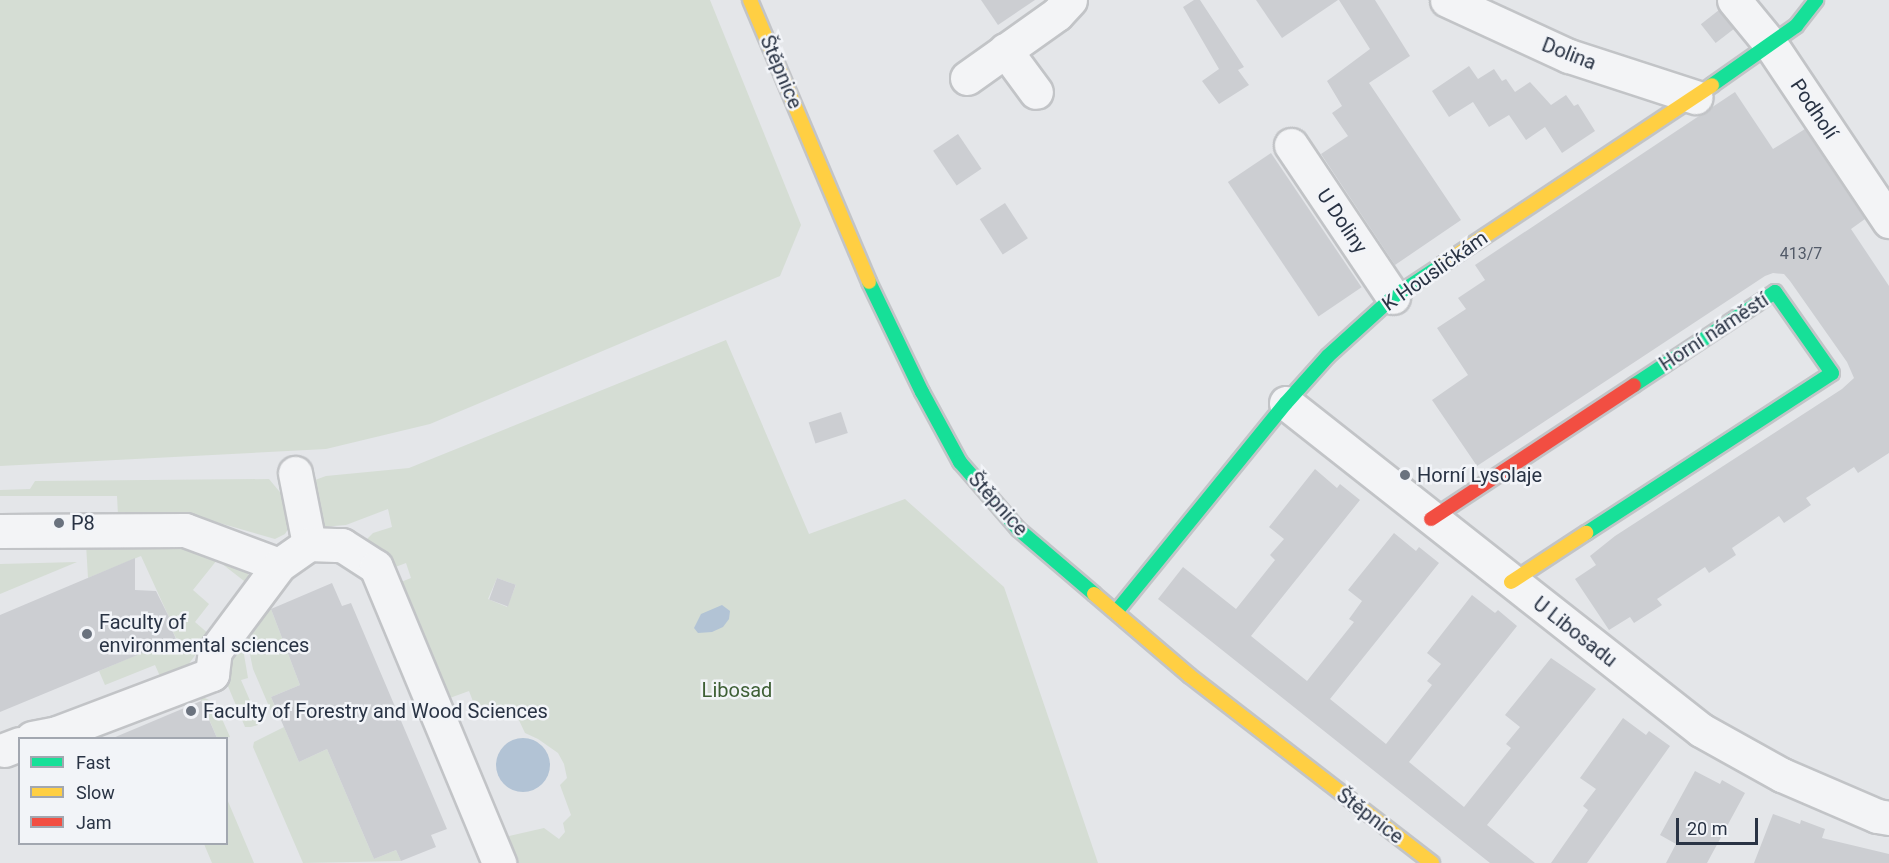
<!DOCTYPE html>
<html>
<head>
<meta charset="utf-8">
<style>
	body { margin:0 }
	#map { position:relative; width:1889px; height:863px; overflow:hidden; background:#e4e6e9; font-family:Roboto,sans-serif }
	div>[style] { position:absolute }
	.green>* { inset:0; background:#d5ddd4 }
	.water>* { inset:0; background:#b2c3d5 }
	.round { border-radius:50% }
	.building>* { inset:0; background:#ccced2; transform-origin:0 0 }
	.roads { filter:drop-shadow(2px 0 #c2c4c7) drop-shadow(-2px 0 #c2c4c7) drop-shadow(0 2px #c2c4c7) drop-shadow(0 -2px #c2c4c7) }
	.street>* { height:33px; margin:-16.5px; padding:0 16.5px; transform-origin:16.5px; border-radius:16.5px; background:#f3f4f6 }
	.fast>* { height:14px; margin:-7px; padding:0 7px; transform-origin:7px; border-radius:7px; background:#16e098 }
	.slow>* { height:14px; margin:-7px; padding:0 7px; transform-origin:7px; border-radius:7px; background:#ffcf43 }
	.jam>* { height:14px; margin:-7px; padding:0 7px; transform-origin:7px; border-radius:7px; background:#f24e42 }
	.dots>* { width:16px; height:16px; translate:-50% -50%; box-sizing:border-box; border:3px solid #f2f4f8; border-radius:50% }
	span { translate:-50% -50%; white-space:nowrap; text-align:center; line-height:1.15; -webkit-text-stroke:5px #f2f4f8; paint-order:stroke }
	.number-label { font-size:16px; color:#525a68 }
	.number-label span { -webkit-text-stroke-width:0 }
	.street-label { font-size:20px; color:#293344 }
	.poi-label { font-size:20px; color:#293344 }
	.left { translate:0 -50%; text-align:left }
	.park-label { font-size:20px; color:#3f6036 }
	.legend { position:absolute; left:18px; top:737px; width:210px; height:108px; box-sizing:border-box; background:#f2f4f8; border:2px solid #a2a7b0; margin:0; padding:8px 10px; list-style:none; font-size:18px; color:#293344 }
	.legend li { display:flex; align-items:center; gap:12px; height:30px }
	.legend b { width:30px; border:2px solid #a2a7b0 }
	.scale { position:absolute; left:1676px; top:818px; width:82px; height:27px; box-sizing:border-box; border:3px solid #293344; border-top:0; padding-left:8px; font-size:18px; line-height:21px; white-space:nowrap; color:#293344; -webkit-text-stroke:4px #f2f4f8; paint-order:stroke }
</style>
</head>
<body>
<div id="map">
	<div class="green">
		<div style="clip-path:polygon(0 0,710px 0,801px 225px,780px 276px,430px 424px,326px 449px,0 466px)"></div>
		<div style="clip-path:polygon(evenodd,726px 340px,809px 534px,905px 499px,1004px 587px,1098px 863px,516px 863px,505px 837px,544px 828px,559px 839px,565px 832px,563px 823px,571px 815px,560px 785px,567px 778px,564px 764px,558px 753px,538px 739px,525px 733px,517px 716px,509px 708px,489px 719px,479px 717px,469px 691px,447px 699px,401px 582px,411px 578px,406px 563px,390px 569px,386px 558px,366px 540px,373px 533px,392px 527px,388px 509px,346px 525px,322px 527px,310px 493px,315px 480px,326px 476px,409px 468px,726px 340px,497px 578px,516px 585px,507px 607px,488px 599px,497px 578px)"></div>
		<div style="clip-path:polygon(269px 479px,284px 497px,290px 526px,285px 534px,275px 539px,195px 516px,118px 515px,117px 496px,0 496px,0 490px,30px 489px,35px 481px)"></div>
		<div style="clip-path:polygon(86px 544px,187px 545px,244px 564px,250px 579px,248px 584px,217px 560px,193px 590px,209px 604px,195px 622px,210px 635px,177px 680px,163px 683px,155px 665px,105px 685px,99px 671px,176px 638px,172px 630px,174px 628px,141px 556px,88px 578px)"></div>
		<div style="clip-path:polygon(77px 562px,0 594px,0 564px)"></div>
		<div style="clip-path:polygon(271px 609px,300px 685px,271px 697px,279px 716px,274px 718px,253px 669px,244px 626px,253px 615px)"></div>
		<div style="clip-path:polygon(240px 631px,248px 678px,241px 680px,259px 721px,258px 725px,251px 727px,245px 727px,225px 679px,223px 655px)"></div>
		<div style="clip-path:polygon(199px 695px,215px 703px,230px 737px,217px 738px)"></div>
		<div style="clip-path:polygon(284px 727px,299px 762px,327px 749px,374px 859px,396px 850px,401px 861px,303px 863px,253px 747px,254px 742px)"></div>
		<div style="clip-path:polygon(227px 799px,254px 863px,212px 863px,204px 844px,226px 844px)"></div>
	</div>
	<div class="water">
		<div style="clip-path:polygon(722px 605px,730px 611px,729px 619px,723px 627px,712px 632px,698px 633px,694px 628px,701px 614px)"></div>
		<div class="round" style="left:496px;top:738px;width:54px;height:54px"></div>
	</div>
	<div class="building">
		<div style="clip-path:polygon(981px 0,1035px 0,998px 25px)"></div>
		<div style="clip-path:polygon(1194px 0,1200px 0,1244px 67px,1238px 70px,1249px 85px,1219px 104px,1202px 81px,1219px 69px,1183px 7px)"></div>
		<div style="clip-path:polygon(1256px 0,1338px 0,1282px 38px)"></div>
		<div style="clip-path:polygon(1339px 0,1375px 0,1410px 56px,1369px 83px,1461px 220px,1395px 265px,1321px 154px,1348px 136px,1332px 113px,1342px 106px,1327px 81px,1370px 49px)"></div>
		<div style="left:1719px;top:10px;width:24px;height:23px;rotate:52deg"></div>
		<div style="clip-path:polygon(1469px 66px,1478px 79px,1494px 69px,1502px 81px,1506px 79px,1515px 92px,1530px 82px,1551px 105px,1566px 95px,1574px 106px,1578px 104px,1595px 131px,1562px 153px,1545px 127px,1526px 140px,1509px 115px,1489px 127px,1473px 102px,1449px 117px,1432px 91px)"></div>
		<div style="clip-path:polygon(1735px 92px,1773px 149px,1805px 129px,1865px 219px,1851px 229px,1889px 286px,1889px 453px,1858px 473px,1854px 467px,1806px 498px,1811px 505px,1784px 523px,1779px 516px,1732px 548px,1736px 555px,1709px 573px,1705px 567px,1657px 599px,1662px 605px,1634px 623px,1630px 617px,1609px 630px,1575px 579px,1596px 565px,1590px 556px,1615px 536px,1842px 389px,1854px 378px,1847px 362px,1790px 281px,1784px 274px,1773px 273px,1765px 276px,1477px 466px,1432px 400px,1468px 375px,1437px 328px,1466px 309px,1458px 298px,1485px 280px,1475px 265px)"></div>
		<div style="left:958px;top:134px;width:42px;height:30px;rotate:56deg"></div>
		<div style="left:1271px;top:153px;width:162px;height:52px;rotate:56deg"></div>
		<div style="left:1005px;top:203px;width:42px;height:30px;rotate:57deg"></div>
		<div style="left:841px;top:412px;width:22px;height:34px;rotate:72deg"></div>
		<div style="clip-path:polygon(1315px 469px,1337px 488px,1340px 484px,1360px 500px,1251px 636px,1307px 681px,1354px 622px,1349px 619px,1362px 601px,1348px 590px,1394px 533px,1416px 551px,1419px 547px,1439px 563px,1330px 699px,1386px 744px,1432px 685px,1427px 681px,1441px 664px,1427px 653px,1472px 595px,1495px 613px,1498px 610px,1517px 626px,1409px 762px,1464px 807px,1511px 748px,1506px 744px,1520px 727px,1505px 715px,1551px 658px,1596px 689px,1487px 825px,1535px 863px,1490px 863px,1158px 599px,1183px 567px,1236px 609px,1275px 560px,1270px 555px,1284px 539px,1269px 527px)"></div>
		<div style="clip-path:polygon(135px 558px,135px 590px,156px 591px,175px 629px,172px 630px,176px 639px,0 712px,0 615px)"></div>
		<div style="left:497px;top:578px;width:20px;height:23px;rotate:20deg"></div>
		<div style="clip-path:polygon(332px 583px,342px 606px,351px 603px,447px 829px,431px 835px,436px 847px,401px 861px,396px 850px,374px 859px,327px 749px,299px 762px,271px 697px,300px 685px,271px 609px)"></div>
		<div style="clip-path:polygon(201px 701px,217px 738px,113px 738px)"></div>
		<div style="clip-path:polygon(1623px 718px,1646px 735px,1649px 731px,1670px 746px,1587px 863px,1551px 863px,1588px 810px,1583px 806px,1596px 789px,1580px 778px)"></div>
		<div style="clip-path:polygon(1695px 771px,1720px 784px,1722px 780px,1745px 793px,1707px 863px,1666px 863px,1676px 844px,1660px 835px)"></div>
		<div style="clip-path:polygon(1773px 814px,1800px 824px,1801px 820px,1825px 829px,1822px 838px,1889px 854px,1889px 863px,1754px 863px)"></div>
	</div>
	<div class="roads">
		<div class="street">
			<div style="left:1447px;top:0;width:134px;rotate:24.7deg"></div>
			<div style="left:1569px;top:56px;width:133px;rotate:18deg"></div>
			<div style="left:1734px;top:0;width:58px;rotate:50.6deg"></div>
			<div style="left:1771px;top:45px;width:212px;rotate:56.2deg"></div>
			<div style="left:1005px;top:50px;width:52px;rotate:53.6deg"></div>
			<div style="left:967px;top:78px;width:110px;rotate:-35.4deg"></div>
			<div style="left:1057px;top:14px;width:19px;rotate:-47deg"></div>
			<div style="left:1291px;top:145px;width:183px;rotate:56.1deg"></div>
			<div style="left:1286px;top:403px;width:528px;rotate:38.24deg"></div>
			<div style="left:1701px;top:730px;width:93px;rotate:29.1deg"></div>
			<div style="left:1782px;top:775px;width:103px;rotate:23.3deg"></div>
			<div style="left:1877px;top:816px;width:12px;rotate:9deg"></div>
			<div style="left:295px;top:473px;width:72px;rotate:78.8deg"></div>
			<div style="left:0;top:531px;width:185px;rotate:-0.3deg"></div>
			<div style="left:185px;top:530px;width:100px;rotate:20.4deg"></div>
			<div style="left:32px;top:738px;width:25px;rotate:-11deg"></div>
			<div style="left:57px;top:733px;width:166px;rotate:-20.8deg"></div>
			<div style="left:212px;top:674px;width:23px;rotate:-83deg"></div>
			<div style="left:215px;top:651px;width:107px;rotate:-53.3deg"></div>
			<div style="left:279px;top:565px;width:37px;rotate:-35deg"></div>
			<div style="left:309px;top:544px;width:33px;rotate:2deg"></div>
			<div style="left:342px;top:545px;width:40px;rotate:32.9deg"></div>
			<div style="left:376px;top:567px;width:321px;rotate:67.4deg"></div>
			<div style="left:4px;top:750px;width:17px;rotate:-21deg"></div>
		</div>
		<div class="fast">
			<div style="left:1712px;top:85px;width:103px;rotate:-35.1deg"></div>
			<div style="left:1796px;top:26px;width:33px;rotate:-52deg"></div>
			<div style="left:869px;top:282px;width:122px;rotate:64.3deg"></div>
			<div style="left:922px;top:392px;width:80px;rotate:61.5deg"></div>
			<div style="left:960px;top:462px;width:89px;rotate:49.1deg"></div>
			<div style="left:1018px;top:529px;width:100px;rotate:40.5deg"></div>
			<div style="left:1586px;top:533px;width:293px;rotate:-33deg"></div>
			<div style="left:1832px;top:373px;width:99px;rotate:-125.1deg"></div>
			<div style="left:1775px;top:292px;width:169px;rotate:146.6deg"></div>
			<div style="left:1116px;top:612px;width:269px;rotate:-50.9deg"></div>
			<div style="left:1286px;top:403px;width:63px;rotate:-48.2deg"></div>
			<div style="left:1328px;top:356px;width:88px;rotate:-42.2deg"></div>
			<div style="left:1393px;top:297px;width:60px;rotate:-33.4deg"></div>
		</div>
		<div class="slow">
			<div style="left:750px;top:0;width:306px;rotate:67.1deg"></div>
			<div style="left:1443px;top:264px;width:323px;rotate:-33.6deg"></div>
			<div style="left:1511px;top:582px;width:90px;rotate:-33.2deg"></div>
			<div style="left:1094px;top:594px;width:126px;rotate:40.5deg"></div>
			<div style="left:1190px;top:676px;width:306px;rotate:37.7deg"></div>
		</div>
		<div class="jam">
			<div style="left:1431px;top:519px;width:243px;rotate:-33.4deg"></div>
		</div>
	</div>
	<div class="dots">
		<div style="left:1405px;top:475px;background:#6a727e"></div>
		<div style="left:59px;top:523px;background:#6a727e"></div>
		<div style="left:87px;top:634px;background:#6a727e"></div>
		<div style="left:191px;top:711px;background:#6a727e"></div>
	</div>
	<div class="number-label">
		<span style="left:1801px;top:254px">413/7</span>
	</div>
	<div class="street-label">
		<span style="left:1569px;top:54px;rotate:21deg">Dolina</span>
		<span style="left:781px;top:72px;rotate:67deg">Štěpnice</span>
		<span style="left:1814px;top:109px;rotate:56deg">Podholí</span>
		<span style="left:1342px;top:221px;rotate:56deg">U Doliny</span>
		<span style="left:1435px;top:271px;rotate:-35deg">K Housličkám</span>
		<span style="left:1714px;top:332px;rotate:-33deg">Horní náměstí</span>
		<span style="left:998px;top:504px;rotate:48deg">Štěpnice</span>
		<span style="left:1575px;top:632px;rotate:38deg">U Libosadu</span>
		<span style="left:1370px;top:816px;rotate:37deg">Štěpnice</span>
	</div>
	<div class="poi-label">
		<span class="left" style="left:1417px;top:475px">Horní Lysolaje</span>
		<span class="left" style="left:71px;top:523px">P8</span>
		<span class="left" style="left:99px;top:634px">Faculty of<br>environmental sciences</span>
		<span class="left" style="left:203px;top:711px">Faculty of Forestry and Wood Sciences</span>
	</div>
	<div class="park-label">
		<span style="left:737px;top:690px">Libosad</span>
	</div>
	<ul class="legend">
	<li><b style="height:8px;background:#16e098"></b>Fast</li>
	<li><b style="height:8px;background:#ffcf43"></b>Slow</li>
	<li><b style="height:8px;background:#f24e42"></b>Jam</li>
	</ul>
	<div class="scale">20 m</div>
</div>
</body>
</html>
